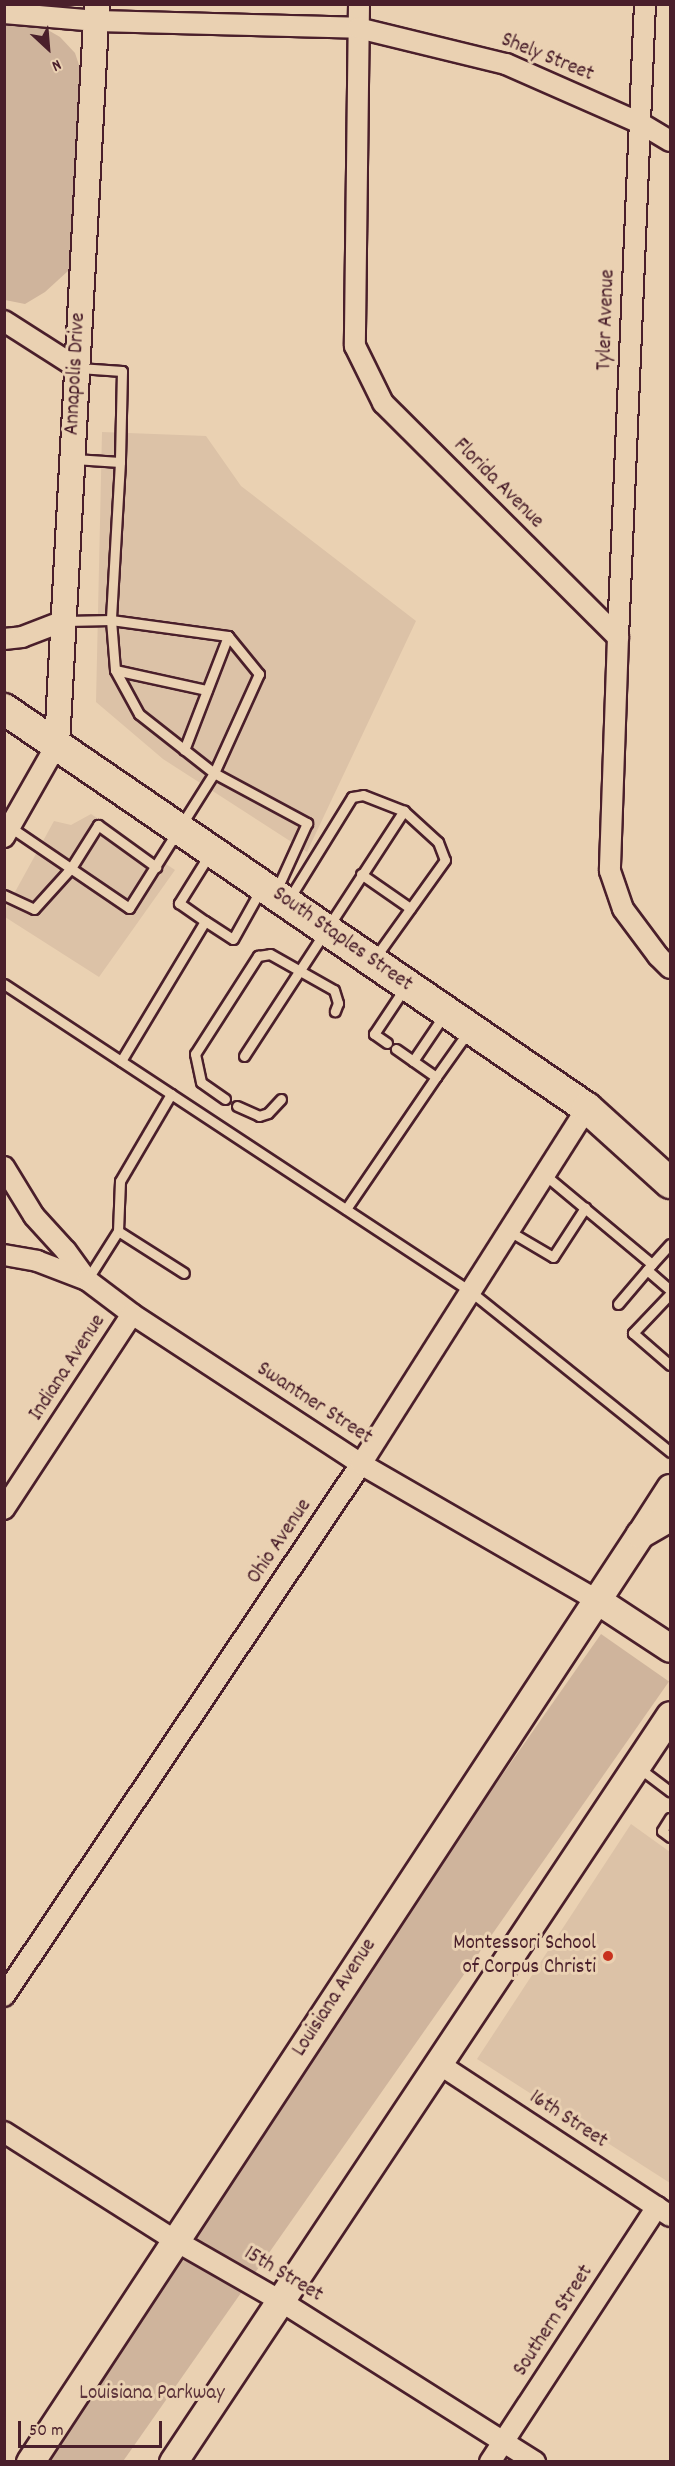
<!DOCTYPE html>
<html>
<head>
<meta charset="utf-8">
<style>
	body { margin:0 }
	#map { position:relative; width:675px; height:2466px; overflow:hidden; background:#ead1b2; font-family:Dekko,sans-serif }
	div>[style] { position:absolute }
	.built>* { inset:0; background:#dcc2a7 }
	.green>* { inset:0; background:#cfb49c; transform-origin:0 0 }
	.roads { filter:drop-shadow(2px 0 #4a1f2b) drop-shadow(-2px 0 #4a1f2b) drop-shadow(0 2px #4a1f2b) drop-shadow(0 -2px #4a1f2b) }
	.service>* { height:9px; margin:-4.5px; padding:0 4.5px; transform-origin:4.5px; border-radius:4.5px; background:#ead1b2 }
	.minor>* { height:20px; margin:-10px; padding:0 10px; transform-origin:10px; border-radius:10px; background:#ead1b2 }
	.tertiary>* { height:24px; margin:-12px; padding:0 12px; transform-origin:12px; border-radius:12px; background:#ead1b2 }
	.secondary>* { height:27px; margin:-13.5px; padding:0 13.5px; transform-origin:13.5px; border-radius:13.5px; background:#ead1b2 }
	.primary>* { height:30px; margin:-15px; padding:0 15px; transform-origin:15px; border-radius:15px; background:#ead1b2 }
	.dots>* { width:16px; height:16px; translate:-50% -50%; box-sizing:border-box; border:3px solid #ead1b2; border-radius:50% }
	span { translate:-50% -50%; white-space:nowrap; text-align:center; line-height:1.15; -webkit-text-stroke:6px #ead1b2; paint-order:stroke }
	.street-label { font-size:21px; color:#4a1f2b }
	.poi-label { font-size:21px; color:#4a1f2b }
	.right { translate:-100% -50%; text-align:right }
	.park-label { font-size:21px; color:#5e353c }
	.frame { position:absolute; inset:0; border:6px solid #4a1f2b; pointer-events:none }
	.north { position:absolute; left:18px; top:18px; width:60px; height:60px; -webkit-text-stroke:4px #ead1b2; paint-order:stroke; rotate:154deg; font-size:16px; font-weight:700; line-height:24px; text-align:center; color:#4a1f2b }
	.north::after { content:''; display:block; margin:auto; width:21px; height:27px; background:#4a1f2b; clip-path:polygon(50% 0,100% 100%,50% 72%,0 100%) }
	.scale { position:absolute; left:18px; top:2421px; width:144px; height:27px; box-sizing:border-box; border:3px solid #4a1f2b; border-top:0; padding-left:8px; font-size:18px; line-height:21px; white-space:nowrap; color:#4a1f2b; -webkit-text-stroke:4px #ead1b2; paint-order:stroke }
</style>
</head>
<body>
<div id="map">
	<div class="built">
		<div style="clip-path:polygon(102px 432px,206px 436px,241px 486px,416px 621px,307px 852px,163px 759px,96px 702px)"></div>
		<div style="clip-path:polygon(91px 814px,175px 870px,99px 977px,5px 917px,4px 912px,54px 821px,71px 825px)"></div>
		<div style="clip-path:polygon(631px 1824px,670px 1852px,670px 2183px,477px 2059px)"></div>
	</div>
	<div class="green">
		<div style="clip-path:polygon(4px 24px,41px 26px,60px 37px,75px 53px,82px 74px,74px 254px,68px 271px,45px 292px,25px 304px,5px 300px)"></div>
		<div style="left:601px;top:1634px;width:83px;height:992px;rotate:35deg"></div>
	</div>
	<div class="roads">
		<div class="service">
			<div style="left:79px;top:368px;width:43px;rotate:4deg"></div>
			<div style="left:122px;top:371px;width:91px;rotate:91.3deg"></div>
			<div style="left:74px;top:459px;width:46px;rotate:3.7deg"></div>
			<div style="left:120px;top:462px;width:158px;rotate:93.3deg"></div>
			<div style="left:111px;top:620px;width:118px;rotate:7.8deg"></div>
			<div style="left:66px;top:621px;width:45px;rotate:-1.3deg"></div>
			<div style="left:111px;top:620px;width:50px;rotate:85.4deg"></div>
			<div style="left:115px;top:670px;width:50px;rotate:61.4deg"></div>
			<div style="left:139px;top:714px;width:95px;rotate:38.2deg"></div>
			<div style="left:214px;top:773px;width:109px;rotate:-65.6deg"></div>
			<div style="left:259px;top:674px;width:49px;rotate:-129.2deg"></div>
			<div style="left:228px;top:636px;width:122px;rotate:111.1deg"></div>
			<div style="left:115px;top:670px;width:94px;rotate:12.3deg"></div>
			<div style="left:10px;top:827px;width:144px;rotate:34.2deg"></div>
			<div style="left:129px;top:908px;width:160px;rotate:-57.8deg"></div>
			<div style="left:214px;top:773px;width:106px;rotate:28.3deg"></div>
			<div style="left:307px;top:823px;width:75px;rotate:114.5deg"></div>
			<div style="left:209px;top:855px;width:57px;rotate:122deg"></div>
			<div style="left:179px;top:903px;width:32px;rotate:35deg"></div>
			<div style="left:205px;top:921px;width:33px;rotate:33deg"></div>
			<div style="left:233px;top:939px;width:57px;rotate:-60.8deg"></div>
			<div style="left:361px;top:874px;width:60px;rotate:34.8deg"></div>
			<div style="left:4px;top:895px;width:33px;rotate:25deg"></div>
			<div style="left:34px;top:909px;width:55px;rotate:-47.9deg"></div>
			<div style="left:71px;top:868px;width:51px;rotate:-57.9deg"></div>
			<div style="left:98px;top:825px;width:72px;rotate:35.9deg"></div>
			<div style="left:289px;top:899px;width:120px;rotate:-58.3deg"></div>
			<div style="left:352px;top:797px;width:11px;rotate:-10deg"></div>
			<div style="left:363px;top:795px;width:44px;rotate:21.3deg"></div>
			<div style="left:4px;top:984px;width:558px;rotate:33.38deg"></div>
			<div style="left:470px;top:1291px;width:257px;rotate:38.8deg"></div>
			<div style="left:387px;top:1043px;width:16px;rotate:-145deg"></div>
			<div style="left:374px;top:1034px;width:54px;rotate:-56.3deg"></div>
			<div style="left:244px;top:1056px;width:293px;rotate:-56.9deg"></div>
			<div style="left:404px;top:811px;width:46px;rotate:42.4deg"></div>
			<div style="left:438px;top:842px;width:19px;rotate:69deg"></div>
			<div style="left:445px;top:860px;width:122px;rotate:125.6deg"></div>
			<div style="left:121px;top:1061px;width:163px;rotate:-59deg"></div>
			<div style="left:413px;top:1061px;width:55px;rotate:-56deg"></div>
			<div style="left:436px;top:1077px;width:55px;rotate:-54.6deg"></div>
			<div style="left:225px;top:1099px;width:29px;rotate:-145deg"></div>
			<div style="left:201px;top:1082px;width:29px;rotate:-102deg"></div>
			<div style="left:195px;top:1054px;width:117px;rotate:-57.3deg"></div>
			<div style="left:258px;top:956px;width:12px;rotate:-9deg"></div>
			<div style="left:270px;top:954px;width:73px;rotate:29.4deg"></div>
			<div style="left:334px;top:990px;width:14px;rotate:73deg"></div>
			<div style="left:338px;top:1003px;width:9px;rotate:111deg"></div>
			<div style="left:237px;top:1106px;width:24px;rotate:24deg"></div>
			<div style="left:259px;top:1116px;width:9px;rotate:-18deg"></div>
			<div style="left:268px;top:1113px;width:19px;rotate:-47deg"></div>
			<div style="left:545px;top:1175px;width:139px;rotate:39.8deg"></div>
			<div style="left:652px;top:1264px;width:27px;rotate:-48deg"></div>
			<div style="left:346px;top:1209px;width:160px;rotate:-55.7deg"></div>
			<div style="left:436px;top:1077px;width:49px;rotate:-145deg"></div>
			<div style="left:118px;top:1231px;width:50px;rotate:-87.7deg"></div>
			<div style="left:120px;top:1181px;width:101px;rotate:-59.6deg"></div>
			<div style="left:509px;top:1231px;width:51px;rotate:30.6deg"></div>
			<div style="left:553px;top:1257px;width:59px;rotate:-56.9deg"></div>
			<div style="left:647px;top:1270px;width:30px;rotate:41deg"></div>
			<div style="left:87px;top:1280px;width:58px;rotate:-57.7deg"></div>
			<div style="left:118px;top:1231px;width:78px;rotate:32.5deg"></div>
			<div style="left:670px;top:1294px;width:54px;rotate:133.5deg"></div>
			<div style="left:633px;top:1333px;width:49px;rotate:40.9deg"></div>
			<div style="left:618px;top:1304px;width:52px;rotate:-49.6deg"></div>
			<div style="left:639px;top:1768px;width:39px;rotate:37deg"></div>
			<div style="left:670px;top:1818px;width:15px;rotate:122deg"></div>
			<div style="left:662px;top:1831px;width:10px;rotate:37deg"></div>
		</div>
		<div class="minor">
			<div style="left:359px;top:4px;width:342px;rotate:90.7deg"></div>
			<div style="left:355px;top:346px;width:64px;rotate:63.8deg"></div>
			<div style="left:383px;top:403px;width:332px;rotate:44.9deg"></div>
			<div style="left:618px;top:637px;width:234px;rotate:92deg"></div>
			<div style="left:610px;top:871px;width:40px;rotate:71.1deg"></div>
			<div style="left:623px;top:909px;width:59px;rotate:53.3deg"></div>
			<div style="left:658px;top:956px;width:17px;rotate:45deg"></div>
			<div style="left:4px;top:13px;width:93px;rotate:4.9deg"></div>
			<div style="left:97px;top:21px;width:261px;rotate:1.5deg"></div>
			<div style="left:358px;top:28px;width:152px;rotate:13.7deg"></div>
			<div style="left:506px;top:64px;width:146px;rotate:23.8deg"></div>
			<div style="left:640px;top:123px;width:35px;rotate:31deg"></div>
			<div style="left:4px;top:321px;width:85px;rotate:32.6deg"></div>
			<div style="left:618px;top:637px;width:634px;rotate:-87.56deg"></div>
			<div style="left:4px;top:639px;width:18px;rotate:-6deg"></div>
			<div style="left:22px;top:637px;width:45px;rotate:-20.9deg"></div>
			<div style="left:4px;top:837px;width:107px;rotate:-60.3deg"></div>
			<div style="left:4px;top:1167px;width:57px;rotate:58.5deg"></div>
			<div style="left:34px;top:1216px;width:47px;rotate:47.6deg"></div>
			<div style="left:66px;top:1251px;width:36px;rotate:54deg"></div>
			<div style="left:4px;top:1255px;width:34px;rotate:10deg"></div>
			<div style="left:37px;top:1261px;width:53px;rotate:20.8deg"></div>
			<div style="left:87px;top:1280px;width:56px;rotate:37.1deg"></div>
			<div style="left:132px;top:1314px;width:274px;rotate:33.2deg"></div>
			<div style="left:361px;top:1464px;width:272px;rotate:30deg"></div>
			<div style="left:4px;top:1509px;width:233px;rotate:-56.7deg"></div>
			<div style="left:4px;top:1996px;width:641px;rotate:-56.14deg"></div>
			<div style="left:361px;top:1464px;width:422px;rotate:-57.6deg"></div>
			<div style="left:439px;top:2064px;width:277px;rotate:33.3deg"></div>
			<div style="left:4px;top:2132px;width:204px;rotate:32.4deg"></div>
			<div style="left:176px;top:2241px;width:119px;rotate:29.8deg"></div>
			<div style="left:279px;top:2300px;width:303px;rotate:32.3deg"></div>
			<div style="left:490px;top:2462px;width:305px;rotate:-56.8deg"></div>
		</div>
		<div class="tertiary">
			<div style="left:57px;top:744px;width:741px;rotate:-86.91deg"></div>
		</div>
		<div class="secondary">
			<div style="left:643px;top:1530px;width:50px;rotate:-57.3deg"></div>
			<div style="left:597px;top:1600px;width:87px;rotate:33.3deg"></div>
			<div style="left:30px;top:2462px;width:1111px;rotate:-56.68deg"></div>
			<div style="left:640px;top:1534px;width:34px;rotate:-30deg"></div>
			<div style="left:173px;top:2462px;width:897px;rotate:-56.36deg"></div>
		</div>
		<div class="primary">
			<div style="left:4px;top:709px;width:706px;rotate:34.39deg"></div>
			<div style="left:587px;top:1108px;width:112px;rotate:42.1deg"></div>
		</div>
	</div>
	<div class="dots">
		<div style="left:608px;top:1956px;background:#c8321e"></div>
	</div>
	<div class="street-label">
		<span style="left:547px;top:58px;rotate:22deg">Shely Street</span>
		<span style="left:607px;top:320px;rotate:-88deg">Tyler Avenue</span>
		<span style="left:76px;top:374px;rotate:-87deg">Annapolis Drive</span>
		<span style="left:498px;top:484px;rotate:45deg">Florida Avenue</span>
		<span style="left:342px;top:940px;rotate:35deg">South Staples Street</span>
		<span style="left:68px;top:1368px;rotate:-57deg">Indiana Avenue</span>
		<span style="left:314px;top:1404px;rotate:33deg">Swantner Street</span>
		<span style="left:280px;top:1542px;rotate:-56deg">Ohio Avenue</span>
		<span style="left:335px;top:1998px;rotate:-57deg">Louisiana Avenue</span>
		<span style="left:568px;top:2120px;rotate:33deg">16th Street</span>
		<span style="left:283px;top:2275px;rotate:31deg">15th Street</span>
		<span style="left:554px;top:2321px;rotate:-57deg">Southern Street</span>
	</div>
	<div class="poi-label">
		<span class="right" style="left:596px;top:1956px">Montessori School<br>of Corpus Christi</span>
	</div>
	<div class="park-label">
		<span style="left:152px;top:2394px">Louisiana Parkway</span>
	</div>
	<div class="frame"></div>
	<div class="north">N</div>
	<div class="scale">50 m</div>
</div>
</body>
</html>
